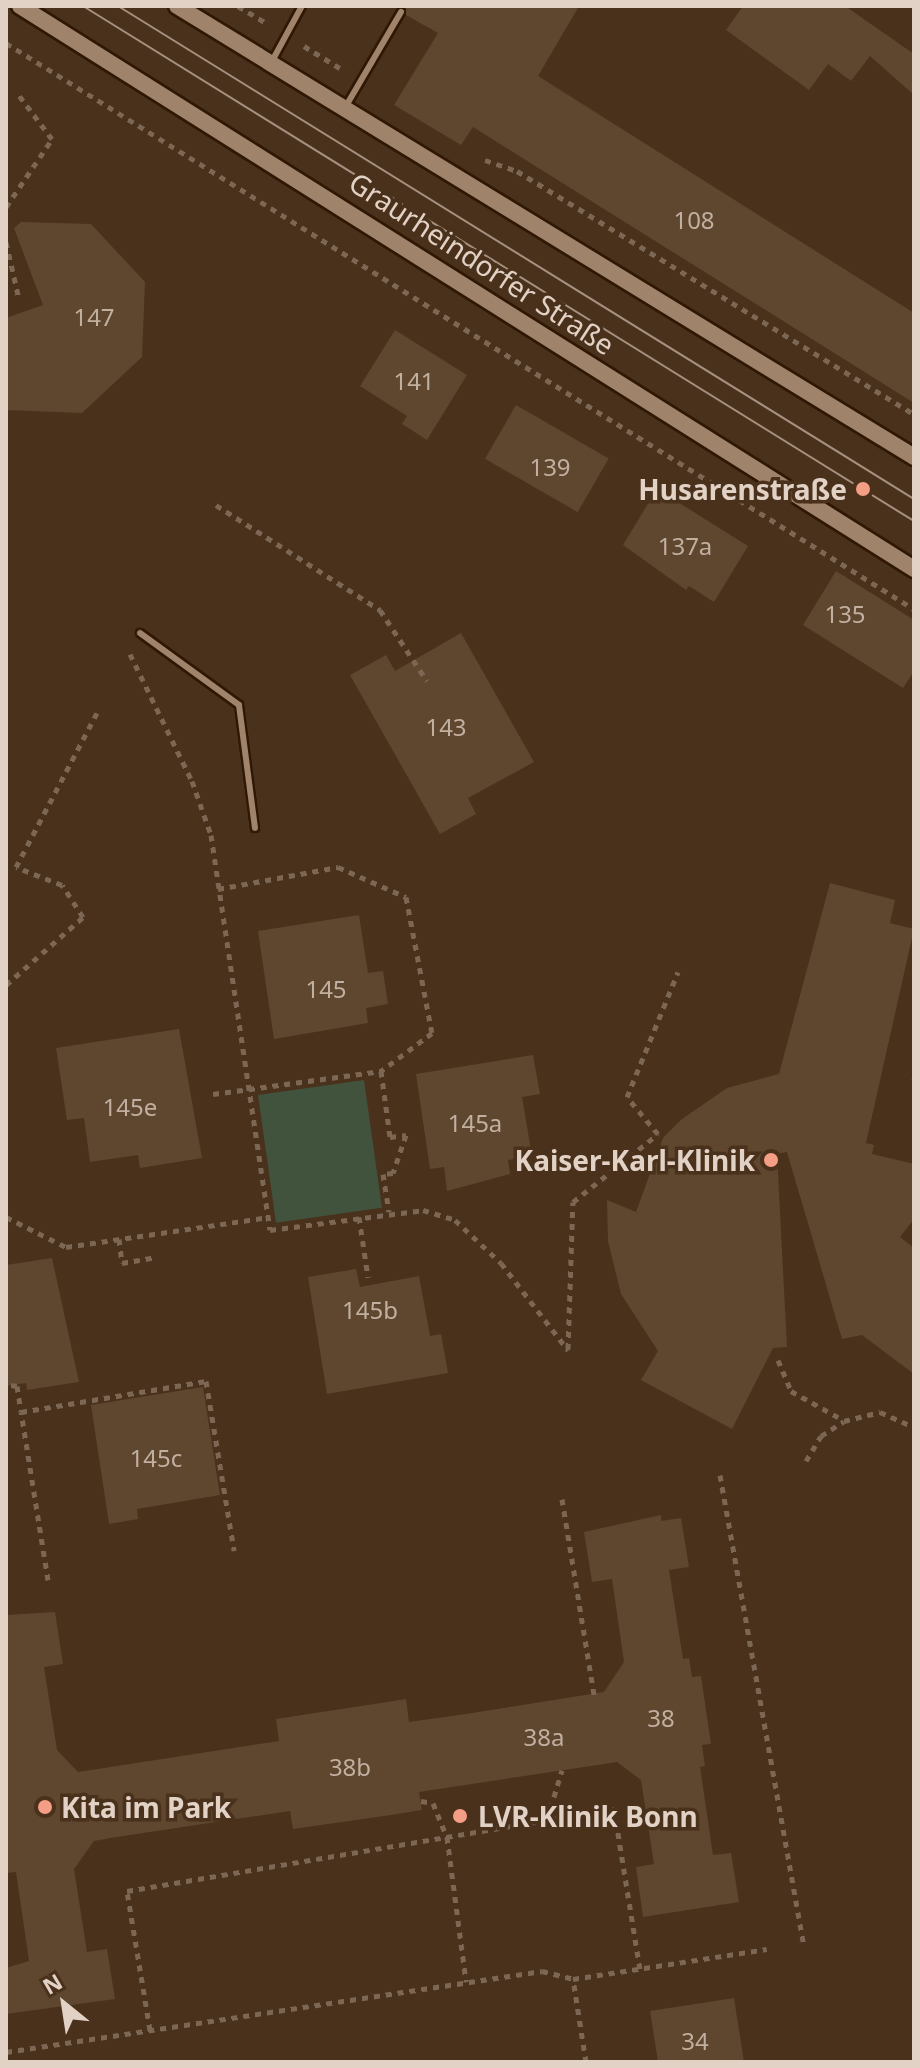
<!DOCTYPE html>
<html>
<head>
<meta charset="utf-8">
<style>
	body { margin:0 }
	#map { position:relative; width:920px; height:2068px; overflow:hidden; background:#4a311c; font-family:"Noto Sans",sans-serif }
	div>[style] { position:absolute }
	.green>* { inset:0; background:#41533d; transform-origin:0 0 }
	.building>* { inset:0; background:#5e462f; transform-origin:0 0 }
	.path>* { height:5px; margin-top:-2.5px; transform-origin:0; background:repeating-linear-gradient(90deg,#7c6654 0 6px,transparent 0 12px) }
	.roads { filter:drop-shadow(2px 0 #2f1804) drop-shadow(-2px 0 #2f1804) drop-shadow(0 2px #2f1804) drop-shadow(0 -2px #2f1804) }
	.service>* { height:6px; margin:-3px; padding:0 3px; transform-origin:3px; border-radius:3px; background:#a0836b }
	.secondary>* { height:16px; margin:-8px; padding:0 8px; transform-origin:8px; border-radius:8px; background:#a0836b }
	.tram>* { height:2px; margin:-1px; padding:0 1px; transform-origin:1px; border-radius:1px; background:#a59181 }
	.dots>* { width:22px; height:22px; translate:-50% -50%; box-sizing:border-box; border:4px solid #4a311c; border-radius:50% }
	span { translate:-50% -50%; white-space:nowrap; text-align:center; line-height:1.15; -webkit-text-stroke:7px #4a311c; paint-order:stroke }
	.number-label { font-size:24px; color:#c1afa0 }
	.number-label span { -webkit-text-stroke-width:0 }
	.street-label { font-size:28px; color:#e2d2c6 }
	.poi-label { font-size:28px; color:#e2d2c6; font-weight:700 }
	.right { translate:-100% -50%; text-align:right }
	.left { translate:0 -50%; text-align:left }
	.frame { position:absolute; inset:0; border:8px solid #e2d2c6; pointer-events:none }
	.north { position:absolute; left:24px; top:1964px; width:80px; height:80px; -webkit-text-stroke:6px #4a311c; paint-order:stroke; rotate:330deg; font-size:22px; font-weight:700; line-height:32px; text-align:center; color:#e2d2c6 }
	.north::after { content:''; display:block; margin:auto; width:28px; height:36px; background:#e2d2c6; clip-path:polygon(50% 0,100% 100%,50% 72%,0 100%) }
</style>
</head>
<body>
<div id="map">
	<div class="green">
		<div style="left:364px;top:1080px;width:129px;height:107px;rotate:82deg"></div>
	</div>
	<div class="building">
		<div style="clip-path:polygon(391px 6px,579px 6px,538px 76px,914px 313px,914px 403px,473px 127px,461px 145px,394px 105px,438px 33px,406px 15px,403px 7px)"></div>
		<div style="clip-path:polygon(743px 6px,845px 6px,914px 54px,914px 95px,870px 56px,851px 81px,828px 64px,809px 90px,726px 30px)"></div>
		<div style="clip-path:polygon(21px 222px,91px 224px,145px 282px,142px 357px,82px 413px,6px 410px,6px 318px,43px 305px,14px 228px)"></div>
		<div style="clip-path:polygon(395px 330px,467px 375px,427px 440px,402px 424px,407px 416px,360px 386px)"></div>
		<div style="left:516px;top:405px;width:107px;height:62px;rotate:30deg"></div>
		<div style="clip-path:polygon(657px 489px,748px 546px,714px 602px,689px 586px,686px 590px,623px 545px)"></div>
		<div style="clip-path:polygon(836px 571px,914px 620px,914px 671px,903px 688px,803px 625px)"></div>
		<div style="clip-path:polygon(461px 633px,534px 762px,468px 798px,476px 814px,440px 834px,350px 675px,386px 655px,395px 671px)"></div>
		<div style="clip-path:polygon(830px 883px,895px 900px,890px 923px,914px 929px,866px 1143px,874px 1145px,872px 1154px,914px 1164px,914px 1219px,900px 1237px,914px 1248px,914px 1374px,862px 1335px,842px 1339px,787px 1152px,777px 1154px,787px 1347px,773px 1348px,732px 1429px,641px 1380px,658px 1351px,621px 1294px,608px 1241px,607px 1200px,636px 1212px,663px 1138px,682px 1119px,727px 1088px,779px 1074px)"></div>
		<div style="clip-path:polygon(359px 915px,368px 973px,383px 971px,388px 1004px,366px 1008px,368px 1023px,274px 1039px,258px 931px)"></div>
		<div style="clip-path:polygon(179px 1029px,202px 1158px,140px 1168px,138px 1155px,90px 1162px,84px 1118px,67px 1120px,56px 1048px)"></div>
		<div style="clip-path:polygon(533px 1055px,540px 1094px,522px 1097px,532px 1156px,508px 1160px,510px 1174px,447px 1191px,444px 1167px,430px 1169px,416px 1074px)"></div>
		<div style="clip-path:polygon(52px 1258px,79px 1382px,27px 1390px,26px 1383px,6px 1386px,6px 1265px)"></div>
		<div style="clip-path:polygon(356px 1269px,360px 1287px,419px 1276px,430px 1336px,441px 1334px,448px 1373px,327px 1394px,308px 1277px)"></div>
		<div style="clip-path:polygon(203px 1387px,220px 1495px,137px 1509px,138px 1519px,109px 1524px,91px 1405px)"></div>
		<div style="clip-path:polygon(661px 1515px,661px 1521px,681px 1518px,689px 1567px,669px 1570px,683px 1659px,689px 1658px,692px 1677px,701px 1676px,711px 1744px,702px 1745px,705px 1766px,700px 1767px,713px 1855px,731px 1853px,739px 1902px,643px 1917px,636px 1867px,654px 1864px,641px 1780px,617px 1762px,419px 1792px,422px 1810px,391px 1815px,293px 1829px,290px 1811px,110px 1838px,94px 1841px,74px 1869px,87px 1952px,107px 1949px,115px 1999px,6px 2014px,6px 1968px,29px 1961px,16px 1872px,6px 1873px,6px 1615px,55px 1612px,63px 1664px,44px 1667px,57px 1750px,78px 1772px,279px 1741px,276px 1719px,374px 1704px,406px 1699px,409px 1722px,466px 1714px,604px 1692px,624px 1662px,612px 1579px,592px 1582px,584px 1532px)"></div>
		<div style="clip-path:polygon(734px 1998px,744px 2062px,658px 2062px,650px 2011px)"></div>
	</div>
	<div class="path">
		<div style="left:238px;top:6px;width:35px;rotate:31deg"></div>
		<div style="left:6px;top:43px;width:1070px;rotate:31.94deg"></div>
		<div style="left:304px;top:46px;width:46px;rotate:31.6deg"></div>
		<div style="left:485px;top:160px;width:34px;rotate:19deg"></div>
		<div style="left:517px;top:171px;width:465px;rotate:31.5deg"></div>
		<div style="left:6px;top:207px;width:82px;rotate:-55.9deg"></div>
		<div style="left:52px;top:139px;width:56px;rotate:-127.1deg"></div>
		<div style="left:6px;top:242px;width:58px;rotate:77.2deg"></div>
		<div style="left:216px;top:505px;width:195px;rotate:32.6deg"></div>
		<div style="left:380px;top:610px;width:85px;rotate:56.5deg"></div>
		<div style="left:130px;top:654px;width:141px;rotate:64deg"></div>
		<div style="left:192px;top:781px;width:57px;rotate:70.6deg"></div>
		<div style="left:211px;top:835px;width:399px;rotate:81.5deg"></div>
		<div style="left:270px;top:1230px;width:154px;rotate:-7.4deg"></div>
		<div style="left:423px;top:1210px;width:34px;rotate:17deg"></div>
		<div style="left:455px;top:1220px;width:63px;rotate:43.1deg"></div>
		<div style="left:501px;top:1263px;width:110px;rotate:52.4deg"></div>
		<div style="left:218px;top:889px;width:122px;rotate:-10.4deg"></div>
		<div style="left:338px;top:867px;width:74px;rotate:23.8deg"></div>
		<div style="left:406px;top:897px;width:138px;rotate:79.2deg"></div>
		<div style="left:432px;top:1033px;width:64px;rotate:143.3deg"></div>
		<div style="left:6px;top:985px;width:103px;rotate:-41.4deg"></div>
		<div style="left:83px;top:917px;width:38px;rotate:-123deg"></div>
		<div style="left:62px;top:885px;width:49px;rotate:-158.6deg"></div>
		<div style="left:16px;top:867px;width:178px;rotate:-62.3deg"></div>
		<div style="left:914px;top:1078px;width:1px;rotate:90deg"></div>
		<div style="left:213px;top:1094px;width:170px;rotate:-7.8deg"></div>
		<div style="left:381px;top:1071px;width:67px;rotate:82.2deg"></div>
		<div style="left:390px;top:1137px;width:16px;rotate:-7deg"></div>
		<div style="left:406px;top:1135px;width:40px;rotate:108.9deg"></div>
		<div style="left:393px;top:1173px;width:10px;rotate:174deg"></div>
		<div style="left:383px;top:1174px;width:38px;rotate:81deg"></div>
		<div style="left:6px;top:1217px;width:67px;rotate:26.6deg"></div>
		<div style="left:66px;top:1247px;width:205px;rotate:-8.4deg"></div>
		<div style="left:359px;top:1217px;width:61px;rotate:81.5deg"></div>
		<div style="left:119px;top:1239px;width:24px;rotate:83deg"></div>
		<div style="left:122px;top:1263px;width:35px;rotate:-10deg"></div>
		<div style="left:568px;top:1349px;width:147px;rotate:-88.1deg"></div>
		<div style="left:573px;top:1202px;width:109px;rotate:-38.7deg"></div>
		<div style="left:658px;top:1134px;width:48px;rotate:-130deg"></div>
		<div style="left:627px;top:1097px;width:135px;rotate:-67.8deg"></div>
		<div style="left:778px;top:1360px;width:34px;rotate:67deg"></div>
		<div style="left:791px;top:1391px;width:60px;rotate:29.1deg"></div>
		<div style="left:11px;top:1385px;width:6px;rotate:9deg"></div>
		<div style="left:17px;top:1386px;width:26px;rotate:81deg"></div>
		<div style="left:806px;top:1461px;width:29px;rotate:-59deg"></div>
		<div style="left:821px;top:1436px;width:27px;rotate:-33deg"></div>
		<div style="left:844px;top:1421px;width:37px;rotate:-14deg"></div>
		<div style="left:880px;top:1412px;width:37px;rotate:24deg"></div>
		<div style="left:720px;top:1475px;width:475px;rotate:79.9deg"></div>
		<div style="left:562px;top:1499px;width:198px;rotate:80.7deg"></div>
		<div style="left:48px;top:1580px;width:170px;rotate:-99.1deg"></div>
		<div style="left:21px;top:1412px;width:188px;rotate:-9.5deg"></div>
		<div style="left:206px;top:1381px;width:172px;rotate:80.6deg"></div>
		<div style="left:421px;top:1801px;width:12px;rotate:9deg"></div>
		<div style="left:433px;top:1803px;width:37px;rotate:68deg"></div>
		<div style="left:447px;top:1837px;width:146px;rotate:82.5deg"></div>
		<div style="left:547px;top:1820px;width:52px;rotate:-73.3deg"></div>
		<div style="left:150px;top:2030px;width:141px;rotate:-99.4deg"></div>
		<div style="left:127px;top:1891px;width:494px;rotate:-9.6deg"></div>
		<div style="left:614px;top:1809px;width:162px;rotate:80.8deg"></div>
		<div style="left:6px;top:2052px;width:542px;rotate:-8.59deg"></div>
		<div style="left:542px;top:1971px;width:32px;rotate:14deg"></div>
		<div style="left:586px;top:2062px;width:84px;rotate:-98.9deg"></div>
		<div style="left:573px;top:1979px;width:196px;rotate:-8.8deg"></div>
	</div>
	<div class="roads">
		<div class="service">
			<div style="left:271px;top:63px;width:65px;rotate:-61.5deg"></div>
			<div style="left:346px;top:106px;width:109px;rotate:-59.7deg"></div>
			<div style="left:140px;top:633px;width:122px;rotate:36deg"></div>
			<div style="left:239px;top:705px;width:124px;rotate:82.6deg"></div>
		</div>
		<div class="secondary">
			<div style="left:20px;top:6px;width:1057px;rotate:32.2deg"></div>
			<div style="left:177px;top:6px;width:864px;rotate:31.46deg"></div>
		</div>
	</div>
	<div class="tram">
		<div style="left:83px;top:6px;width:978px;rotate:31.79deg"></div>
		<div style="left:118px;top:6px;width:936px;rotate:31.77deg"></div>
	</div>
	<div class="dots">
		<div style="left:863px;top:489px;background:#f49e86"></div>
		<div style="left:771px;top:1160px;background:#f49e86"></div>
		<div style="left:45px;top:1807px;background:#f49e86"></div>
		<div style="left:460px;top:1816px;background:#f49e86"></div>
	</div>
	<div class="number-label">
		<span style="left:694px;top:220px">108</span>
		<span style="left:94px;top:317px">147</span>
		<span style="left:414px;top:381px">141</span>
		<span style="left:550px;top:467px">139</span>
		<span style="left:685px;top:546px">137a</span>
		<span style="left:845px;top:614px">135</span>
		<span style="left:446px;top:727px">143</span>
		<span style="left:326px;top:989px">145</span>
		<span style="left:130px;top:1107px">145e</span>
		<span style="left:475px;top:1123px">145a</span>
		<span style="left:370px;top:1310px">145b</span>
		<span style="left:156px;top:1458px">145c</span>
		<span style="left:661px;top:1718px">38</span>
		<span style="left:544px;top:1737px">38a</span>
		<span style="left:350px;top:1767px">38b</span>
		<span style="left:695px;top:2041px">34</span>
	</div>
	<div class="street-label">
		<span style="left:482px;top:263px;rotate:33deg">Graurheindorfer Straße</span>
	</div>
	<div class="poi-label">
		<span class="right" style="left:847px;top:489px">Husarenstraße</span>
		<span class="right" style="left:755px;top:1160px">Kaiser-Karl-Klinik</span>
		<span class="left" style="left:61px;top:1807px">Kita im Park</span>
		<span class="left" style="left:478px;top:1816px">LVR-Klinik Bonn</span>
	</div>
	<div class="frame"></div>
	<div class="north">N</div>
</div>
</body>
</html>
